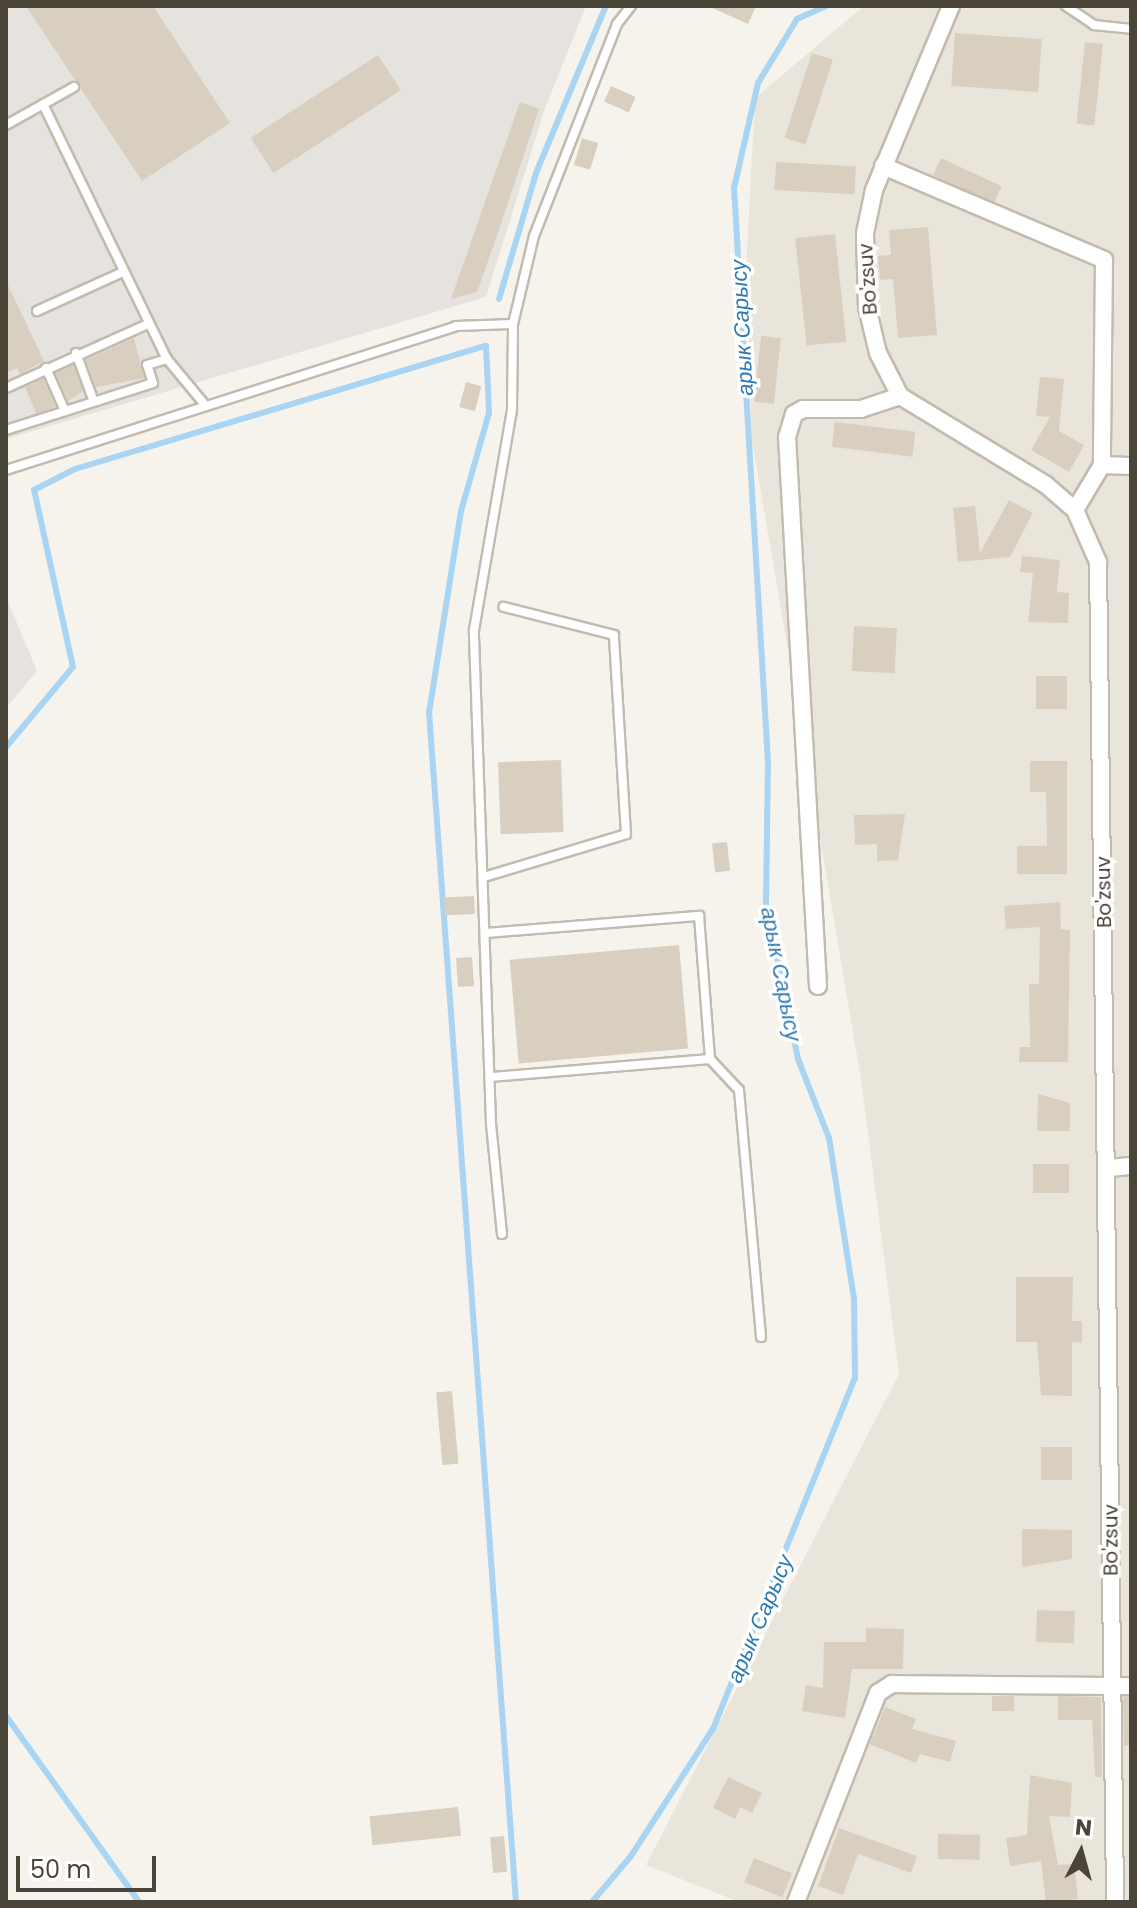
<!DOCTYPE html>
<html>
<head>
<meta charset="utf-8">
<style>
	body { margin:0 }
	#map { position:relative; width:1137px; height:1908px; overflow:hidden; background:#f6f3ec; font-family:Poppins,sans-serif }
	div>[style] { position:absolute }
	.residential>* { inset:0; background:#eae5da }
	.industrial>* { inset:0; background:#e6e2dd }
	.stream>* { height:6px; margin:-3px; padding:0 3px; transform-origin:3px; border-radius:3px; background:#a9d4f2 }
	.building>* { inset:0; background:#d8cfc1; transform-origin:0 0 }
	.roads { filter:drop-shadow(2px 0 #c2bbae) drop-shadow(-2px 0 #c2bbae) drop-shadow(0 2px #c2bbae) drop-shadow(0 -2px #c2bbae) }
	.service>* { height:8px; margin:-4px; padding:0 4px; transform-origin:4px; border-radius:4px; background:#fff }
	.minor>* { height:16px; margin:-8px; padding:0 8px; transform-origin:8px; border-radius:8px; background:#fff }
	span { translate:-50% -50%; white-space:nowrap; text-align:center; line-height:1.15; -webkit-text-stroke:7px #fff; paint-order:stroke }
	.street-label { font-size:20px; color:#4b4439 }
	.water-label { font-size:22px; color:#2e7ab2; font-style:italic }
	.frame { position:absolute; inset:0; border:8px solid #4b4439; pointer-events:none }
	.north { position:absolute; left:1041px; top:1812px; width:80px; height:80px; -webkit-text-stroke:6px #fff; paint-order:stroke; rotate:6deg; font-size:22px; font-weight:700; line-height:32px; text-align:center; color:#4b4439 }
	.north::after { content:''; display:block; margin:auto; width:28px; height:36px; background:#4b4439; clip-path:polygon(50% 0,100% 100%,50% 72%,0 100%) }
	.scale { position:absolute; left:16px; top:1856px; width:140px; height:36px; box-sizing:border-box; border:4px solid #4b4439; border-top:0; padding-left:10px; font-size:24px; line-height:28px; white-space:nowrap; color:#4b4439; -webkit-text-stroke:6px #fff; paint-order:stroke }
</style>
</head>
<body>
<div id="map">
	<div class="residential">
		<div style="clip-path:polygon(864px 6px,1131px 6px,1131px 1902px,739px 1902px,646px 1865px,899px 1374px,861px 1079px,752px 440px,746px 271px,755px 98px)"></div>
	</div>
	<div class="industrial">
		<div style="clip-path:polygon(6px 6px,586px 6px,544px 111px,486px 297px,6px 439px)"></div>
		<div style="clip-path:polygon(6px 597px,37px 671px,6px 708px)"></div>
	</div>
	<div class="stream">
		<div style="left:499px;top:299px;width:131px;rotate:-73.6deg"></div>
		<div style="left:536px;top:173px;width:181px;rotate:-67.3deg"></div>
		<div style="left:6px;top:747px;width:104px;rotate:-50.1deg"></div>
		<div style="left:73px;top:667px;width:181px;rotate:-102.4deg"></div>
		<div style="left:34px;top:490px;width:46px;rotate:-27.1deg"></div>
		<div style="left:75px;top:469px;width:429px;rotate:-16.7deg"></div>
		<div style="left:486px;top:346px;width:67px;rotate:87.4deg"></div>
		<div style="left:489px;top:413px;width:102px;rotate:105.9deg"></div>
		<div style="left:461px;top:511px;width:204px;rotate:99deg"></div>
		<div style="left:429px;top:712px;width:1193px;rotate:85.82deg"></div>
		<div style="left:6px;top:1716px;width:229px;rotate:54.4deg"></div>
		<div style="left:592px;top:1902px;width:60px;rotate:-49.7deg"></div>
		<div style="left:631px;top:1856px;width:151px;rotate:-57.2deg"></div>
		<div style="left:713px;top:1729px;width:379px;rotate:-68deg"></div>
		<div style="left:855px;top:1378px;width:79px;rotate:-90.7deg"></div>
		<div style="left:854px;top:1299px;width:163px;rotate:-98.8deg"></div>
		<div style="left:829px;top:1138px;width:85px;rotate:-111.4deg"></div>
		<div style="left:798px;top:1059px;width:159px;rotate:-101.6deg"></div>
		<div style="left:766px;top:903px;width:141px;rotate:-89.2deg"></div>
		<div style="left:768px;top:762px;width:575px;rotate:-93.39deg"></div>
		<div style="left:734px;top:188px;width:108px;rotate:-77.1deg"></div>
		<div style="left:758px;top:83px;width:75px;rotate:-58.6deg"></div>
		<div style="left:797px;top:19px;width:32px;rotate:-24deg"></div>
	</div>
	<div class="building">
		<div style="clip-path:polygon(26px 6px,153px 6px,230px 123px,142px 181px)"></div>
		<div style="clip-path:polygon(708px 6px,756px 6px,748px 24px)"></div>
		<div style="left:955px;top:33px;width:87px;height:53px;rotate:4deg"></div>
		<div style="left:1085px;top:42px;width:18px;height:82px;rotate:6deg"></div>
		<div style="left:812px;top:53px;width:22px;height:89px;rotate:18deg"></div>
		<div style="left:378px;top:55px;width:42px;height:152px;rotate:57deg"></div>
		<div style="left:611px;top:86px;width:27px;height:17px;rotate:24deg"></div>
		<div style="clip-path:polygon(520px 102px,539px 109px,498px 233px,477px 292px,451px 299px)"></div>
		<div style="left:582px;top:138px;width:17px;height:28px;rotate:17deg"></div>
		<div style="left:941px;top:158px;width:67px;height:19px;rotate:25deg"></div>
		<div style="left:776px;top:162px;width:80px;height:28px;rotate:3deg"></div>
		<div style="clip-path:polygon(928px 227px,937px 335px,898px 338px,893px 279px,880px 280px,878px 256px,891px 255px,889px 230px)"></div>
		<div style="left:835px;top:234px;width:108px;height:40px;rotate:84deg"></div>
		<div style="clip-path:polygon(6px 281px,44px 361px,20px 374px,17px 368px,6px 373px)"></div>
		<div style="left:761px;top:336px;width:20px;height:66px;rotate:6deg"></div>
		<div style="clip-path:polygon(134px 338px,144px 378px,96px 387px,86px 360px)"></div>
		<div style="clip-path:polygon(73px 365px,83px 391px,68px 401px,56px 373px)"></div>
		<div style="clip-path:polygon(1040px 377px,1064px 379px,1059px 431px,1084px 445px,1069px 472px,1031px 450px,1050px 417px,1036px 416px)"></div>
		<div style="left:43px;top:379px;width:30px;height:20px;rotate:66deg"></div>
		<div style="left:466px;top:382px;width:16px;height:26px;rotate:15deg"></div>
		<div style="left:835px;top:422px;width:81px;height:25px;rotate:7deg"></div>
		<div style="clip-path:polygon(1009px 500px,1033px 513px,1010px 557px,958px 562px,953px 508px,975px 506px,980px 553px)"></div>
		<div style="clip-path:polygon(1022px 556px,1060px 560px,1057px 592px,1069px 593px,1068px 623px,1028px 622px,1033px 573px,1020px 572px)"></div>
		<div style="left:854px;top:626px;width:43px;height:45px;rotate:3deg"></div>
		<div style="left:1036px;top:676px;width:31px;height:33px"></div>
		<div style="left:561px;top:760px;width:72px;height:63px;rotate:88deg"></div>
		<div style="clip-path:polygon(1030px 761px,1067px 761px,1067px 874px,1017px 874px,1017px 846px,1047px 846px,1046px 792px,1030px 792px)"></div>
		<div style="clip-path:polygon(905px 814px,898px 860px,877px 861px,877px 844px,855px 845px,854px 815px)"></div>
		<div style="left:727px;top:842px;width:29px;height:15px;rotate:84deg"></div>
		<div style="left:474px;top:896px;width:18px;height:30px;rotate:87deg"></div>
		<div style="clip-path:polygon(1060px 902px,1061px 929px,1070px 930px,1068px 1062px,1019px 1062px,1020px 1047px,1030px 1047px,1029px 984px,1039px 984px,1040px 927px,1006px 929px,1004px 906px)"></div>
		<div style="left:679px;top:945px;width:104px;height:170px;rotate:85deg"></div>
		<div style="left:472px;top:957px;width:29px;height:16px;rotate:86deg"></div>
		<div style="clip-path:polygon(1038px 1094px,1070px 1103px,1070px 1131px,1037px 1131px)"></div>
		<div style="left:1033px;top:1164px;width:36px;height:29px"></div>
		<div style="clip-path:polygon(1016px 1277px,1073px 1277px,1072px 1321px,1082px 1321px,1082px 1343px,1072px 1342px,1072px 1396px,1041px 1395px,1037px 1342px,1016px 1342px)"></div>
		<div style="left:452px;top:1391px;width:73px;height:16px;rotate:85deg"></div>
		<div style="left:1041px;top:1447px;width:31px;height:33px"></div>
		<div style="clip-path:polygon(1022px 1529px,1072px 1530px,1072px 1559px,1022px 1567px)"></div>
		<div style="left:1037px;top:1610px;width:38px;height:32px;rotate:2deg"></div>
		<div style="clip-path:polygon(866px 1628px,904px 1629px,903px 1669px,852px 1669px,845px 1718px,802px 1711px,806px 1685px,823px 1688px,824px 1642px,866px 1642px)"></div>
		<div style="left:992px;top:1696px;width:22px;height:15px"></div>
		<div style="clip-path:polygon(1058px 1696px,1101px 1697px,1102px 1777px,1095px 1777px,1092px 1720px,1058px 1720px)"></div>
		<div style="clip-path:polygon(1123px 1697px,1131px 1697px,1131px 1745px,1124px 1746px)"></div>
		<div style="clip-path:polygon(885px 1707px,916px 1719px,912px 1729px,956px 1741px,950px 1762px,920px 1754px,916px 1763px,870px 1744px)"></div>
		<div style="clip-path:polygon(1030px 1775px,1072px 1783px,1070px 1817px,1049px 1816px,1058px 1865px,1074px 1864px,1078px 1899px,1046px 1902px,1041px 1861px,1010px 1866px,1006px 1838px,1027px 1835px)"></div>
		<div style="clip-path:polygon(728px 1777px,762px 1793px,752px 1813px,740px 1807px,735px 1819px,713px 1808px)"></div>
		<div style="left:458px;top:1807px;width:29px;height:89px;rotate:84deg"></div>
		<div style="clip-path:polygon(839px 1828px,917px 1856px,911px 1873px,858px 1854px,843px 1895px,818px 1886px)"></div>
		<div style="left:938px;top:1834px;width:42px;height:25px;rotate:1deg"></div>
		<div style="left:504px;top:1836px;width:36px;height:14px;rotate:85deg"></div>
		<div style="left:754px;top:1858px;width:41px;height:26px;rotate:22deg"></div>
	</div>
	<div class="roads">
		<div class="service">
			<div style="left:1066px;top:6px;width:34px;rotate:34deg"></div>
			<div style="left:1094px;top:25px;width:37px;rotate:6deg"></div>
			<div style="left:43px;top:104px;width:284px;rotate:64.1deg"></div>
			<div style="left:167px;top:359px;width:61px;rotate:50.3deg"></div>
			<div style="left:6px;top:125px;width:78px;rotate:-29.2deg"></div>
			<div style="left:37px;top:311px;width:94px;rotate:-24.4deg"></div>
			<div style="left:76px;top:353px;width:52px;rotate:69.8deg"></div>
			<div style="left:46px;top:368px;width:47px;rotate:66.2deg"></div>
			<div style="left:6px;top:388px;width:156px;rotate:-24.3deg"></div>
			<div style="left:6px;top:430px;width:154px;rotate:-17.7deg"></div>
			<div style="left:153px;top:383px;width:19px;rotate:-108deg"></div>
			<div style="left:147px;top:365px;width:21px;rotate:-17deg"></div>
			<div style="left:6px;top:470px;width:472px;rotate:-17.7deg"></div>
			<div style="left:456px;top:326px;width:57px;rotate:-2deg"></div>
			<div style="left:513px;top:324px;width:90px;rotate:-76.6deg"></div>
			<div style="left:534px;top:236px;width:228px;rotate:-68.6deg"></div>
			<div style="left:617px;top:24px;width:23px;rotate:-52deg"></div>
			<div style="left:484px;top:877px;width:148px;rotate:-16.8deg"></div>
			<div style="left:626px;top:834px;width:199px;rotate:-93.5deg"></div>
			<div style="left:614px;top:635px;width:114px;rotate:-165.7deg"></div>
			<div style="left:487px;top:933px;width:213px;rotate:-4.6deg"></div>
			<div style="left:699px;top:916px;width:143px;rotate:85.6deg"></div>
			<div style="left:710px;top:1059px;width:218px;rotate:175.3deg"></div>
			<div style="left:710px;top:1059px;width:42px;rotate:46.9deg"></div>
			<div style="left:739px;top:1090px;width:248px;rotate:84.9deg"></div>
			<div style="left:502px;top:1234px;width:112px;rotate:-95.7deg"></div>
			<div style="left:491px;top:1123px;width:493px;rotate:-92deg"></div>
			<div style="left:474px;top:630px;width:224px;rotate:-80.2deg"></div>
			<div style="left:512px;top:409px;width:85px;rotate:-89.3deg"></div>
		</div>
		<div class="minor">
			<div style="left:951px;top:6px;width:199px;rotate:112.7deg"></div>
			<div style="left:874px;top:190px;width:44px;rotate:101.8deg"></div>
			<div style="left:865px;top:233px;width:74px;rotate:88.5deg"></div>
			<div style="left:867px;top:307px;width:47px;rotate:76.6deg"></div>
			<div style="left:878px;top:353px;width:48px;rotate:62.9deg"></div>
			<div style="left:900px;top:396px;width:170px;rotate:31.3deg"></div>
			<div style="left:1045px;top:484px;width:40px;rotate:41deg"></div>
			<div style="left:1075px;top:510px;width:57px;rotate:66.1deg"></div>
			<div style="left:1098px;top:562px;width:1340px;rotate:89.27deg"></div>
			<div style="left:883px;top:166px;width:240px;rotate:23deg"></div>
			<div style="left:1104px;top:260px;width:205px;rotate:90.6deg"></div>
			<div style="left:1102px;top:465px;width:52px;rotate:121deg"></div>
			<div style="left:1102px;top:465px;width:29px;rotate:2deg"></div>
			<div style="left:818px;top:986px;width:550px;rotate:-93.23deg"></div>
			<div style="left:787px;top:437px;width:24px;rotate:-73deg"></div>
			<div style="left:794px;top:414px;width:10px;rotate:-29deg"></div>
			<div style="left:803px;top:409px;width:58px"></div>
			<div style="left:861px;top:409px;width:41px;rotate:-18.4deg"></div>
			<div style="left:1108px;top:1168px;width:23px;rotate:-5deg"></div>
			<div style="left:796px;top:1902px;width:225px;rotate:-68.6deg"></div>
			<div style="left:878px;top:1693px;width:17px;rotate:-33deg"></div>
			<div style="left:892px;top:1684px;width:239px;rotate:0.5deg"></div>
		</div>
	</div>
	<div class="street-label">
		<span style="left:868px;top:279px;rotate:-94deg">Bo'zsuv</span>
		<span style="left:1104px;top:892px;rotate:-91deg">Bo'zsuv</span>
		<span style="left:1111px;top:1540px;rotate:-90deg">Bo'zsuv</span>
	</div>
	<div class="water-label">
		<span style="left:742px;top:328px;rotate:-93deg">арык Сарысу</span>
		<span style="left:781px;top:974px;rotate:79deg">арык Сарысу</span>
		<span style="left:760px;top:1619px;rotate:-67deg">арык Сарысу</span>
	</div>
	<div class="frame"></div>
	<div class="north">N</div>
	<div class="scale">50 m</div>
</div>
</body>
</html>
